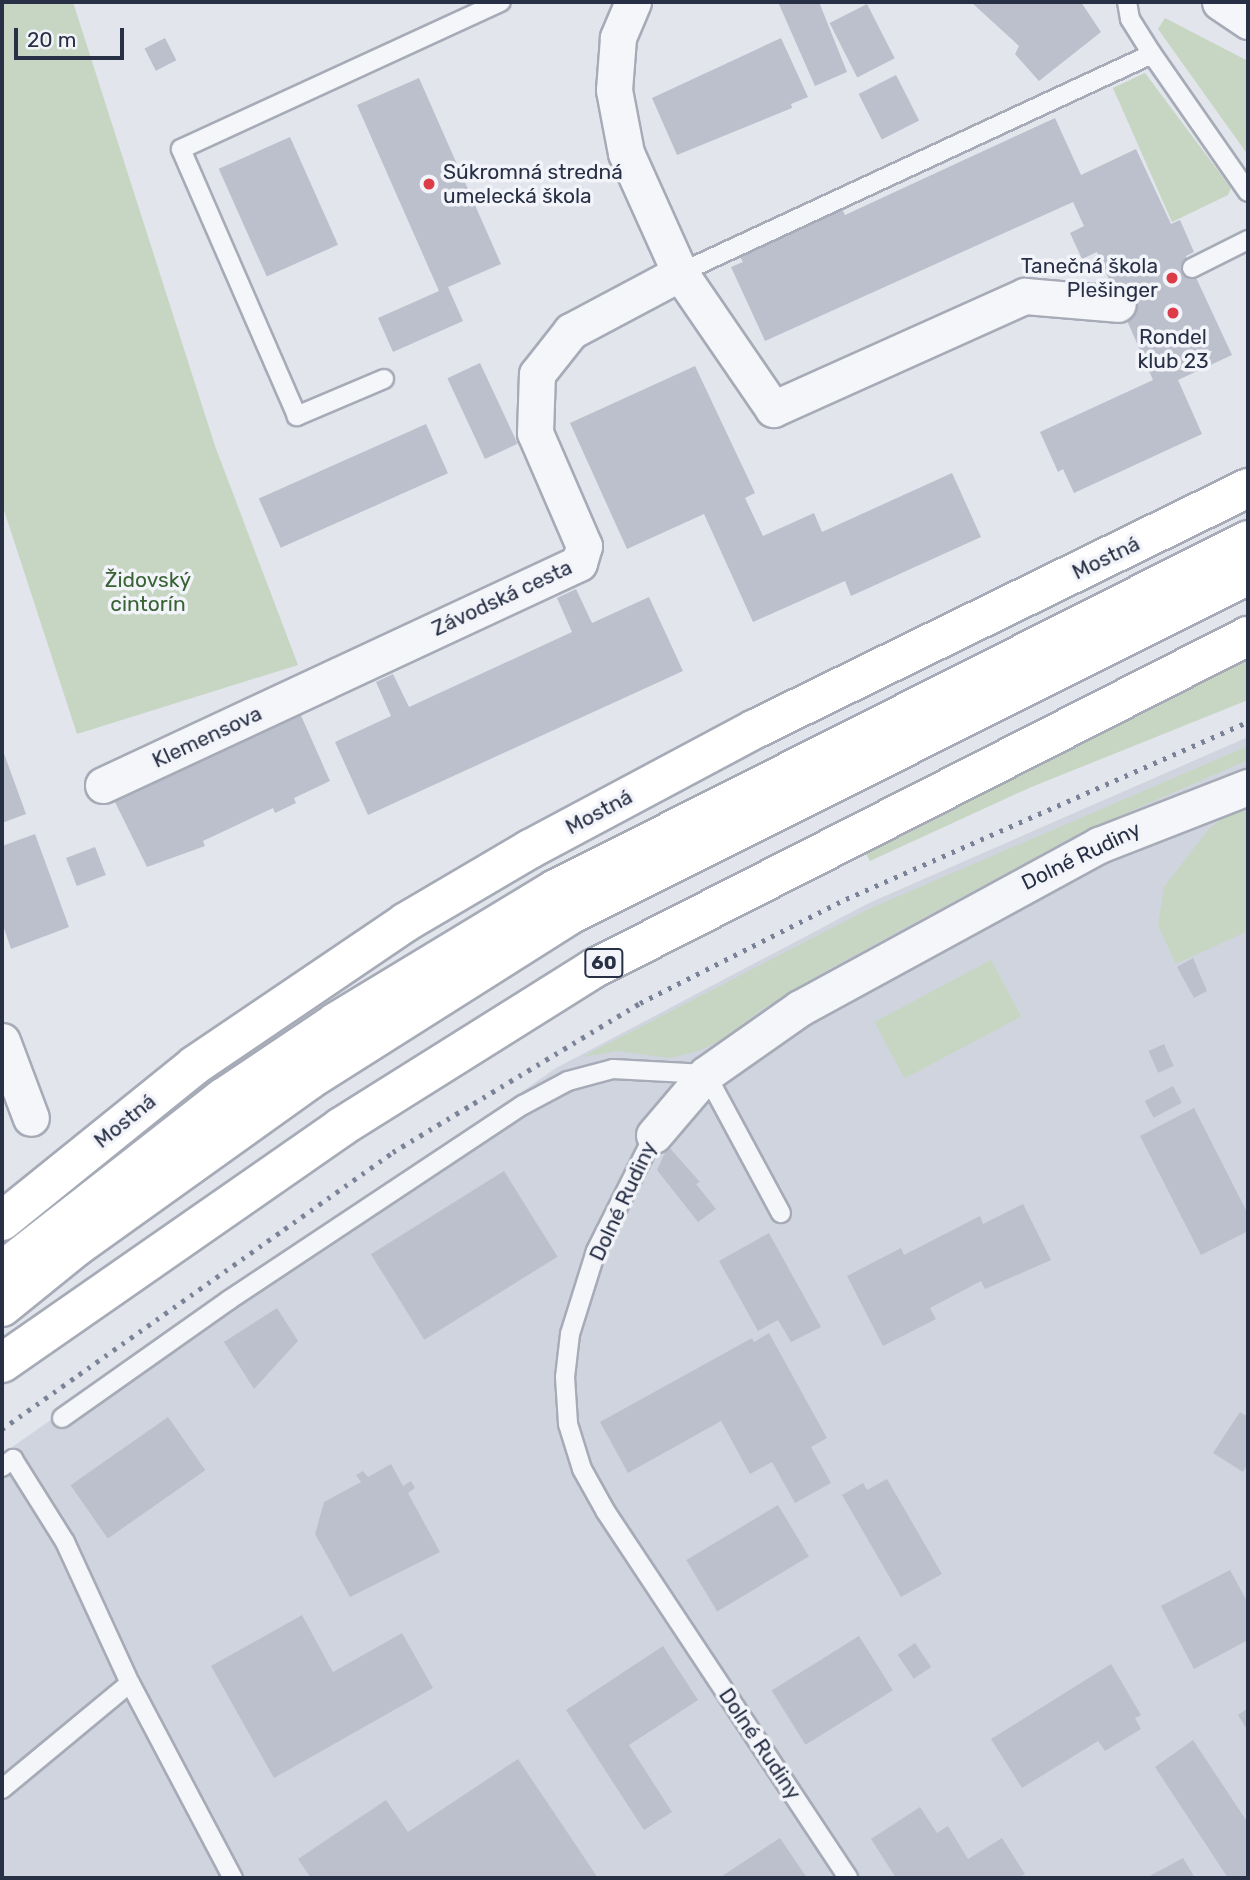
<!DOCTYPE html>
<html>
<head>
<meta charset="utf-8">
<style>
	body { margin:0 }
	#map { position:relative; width:1250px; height:1880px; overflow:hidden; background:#e2e5ec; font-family:Rubik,sans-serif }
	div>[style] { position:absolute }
	.built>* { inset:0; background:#d0d4de }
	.green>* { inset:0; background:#c6d6c2; transform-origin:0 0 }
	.building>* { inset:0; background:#bcc0cc; transform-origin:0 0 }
	.roads { filter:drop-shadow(2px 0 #a6abb7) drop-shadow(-2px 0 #a6abb7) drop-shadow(0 2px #a6abb7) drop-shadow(0 -2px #a6abb7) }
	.service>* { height:18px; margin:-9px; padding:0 9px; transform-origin:9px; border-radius:9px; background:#f5f6f9 }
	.minor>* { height:35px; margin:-17.5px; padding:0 17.5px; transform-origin:17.5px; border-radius:17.5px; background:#f5f6f9 }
	.primary>* { height:38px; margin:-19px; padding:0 19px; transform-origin:19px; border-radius:19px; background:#fff }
	.rail>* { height:5px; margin-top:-2.5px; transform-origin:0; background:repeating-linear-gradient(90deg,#7a8297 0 3.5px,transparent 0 10.5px) }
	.dots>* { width:19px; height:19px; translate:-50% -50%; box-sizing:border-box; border:4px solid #f2f4f9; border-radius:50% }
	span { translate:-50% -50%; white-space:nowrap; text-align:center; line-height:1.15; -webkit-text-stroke:7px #f2f4f9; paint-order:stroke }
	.shield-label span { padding:2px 5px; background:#f2f4f9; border:2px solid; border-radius:5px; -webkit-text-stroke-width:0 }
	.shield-label { font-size:19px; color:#283046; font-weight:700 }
	.poi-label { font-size:21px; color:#283046 }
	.left { translate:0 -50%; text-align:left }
	.right { translate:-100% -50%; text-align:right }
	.street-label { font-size:21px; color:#283046 }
	.park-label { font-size:21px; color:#396334 }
	.frame { position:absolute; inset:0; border:4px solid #283046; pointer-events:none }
	.scale { position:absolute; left:14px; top:28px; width:110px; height:32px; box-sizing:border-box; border:4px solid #283046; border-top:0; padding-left:9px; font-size:21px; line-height:24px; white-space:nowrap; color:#283046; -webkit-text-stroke:5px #f2f4f9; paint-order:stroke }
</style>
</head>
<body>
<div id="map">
	<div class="built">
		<div style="clip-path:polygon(1248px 737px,1248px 1878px,2px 1878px,2px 1454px,556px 1068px,869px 903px)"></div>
	</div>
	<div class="green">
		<div style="clip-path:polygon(2px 2px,73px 2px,215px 446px,298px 665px,77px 734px,2px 504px)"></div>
		<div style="clip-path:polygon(1165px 18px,1248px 61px,1248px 155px,1158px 29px)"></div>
		<div style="clip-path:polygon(1145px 73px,1231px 188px,1228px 195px,1172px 222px,1113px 88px)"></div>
		<div style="clip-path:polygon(1248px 660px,1248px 700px,1029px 788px,870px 861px,865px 852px)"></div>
		<div style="clip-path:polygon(1248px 746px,1248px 760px,1078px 834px,829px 969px,761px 1010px,724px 1039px,698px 1051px,670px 1058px,617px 1051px,582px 1057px,869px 909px)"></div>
		<div style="clip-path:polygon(1248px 803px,1248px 931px,1176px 964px,1158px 925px,1164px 887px,1208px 830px,1237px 806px)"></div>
		<div style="left:991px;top:960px;width:64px;height:132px;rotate:62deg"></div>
	</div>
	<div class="building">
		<div style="clip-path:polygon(778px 2px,819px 2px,847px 72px,815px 86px)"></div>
		<div style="clip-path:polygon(971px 2px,1081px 2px,1101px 32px,1039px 81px,1015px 54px,1019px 46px)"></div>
		<div style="left:867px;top:4px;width:61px;height:42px;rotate:63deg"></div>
		<div style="left:165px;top:38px;width:25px;height:23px;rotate:63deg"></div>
		<div style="clip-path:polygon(781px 38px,808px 97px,791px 104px,792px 108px,677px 155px,652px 98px)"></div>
		<div style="left:896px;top:75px;width:51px;height:42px;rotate:63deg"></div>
		<div style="clip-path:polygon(419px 78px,501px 264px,448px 287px,463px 321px,393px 352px,378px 318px,439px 291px,357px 105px)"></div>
		<div style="clip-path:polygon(1055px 118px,1081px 175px,1136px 149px,1171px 224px,1180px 220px,1194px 252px,1186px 256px,1232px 355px,1178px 380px,1202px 434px,1074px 493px,1063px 469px,1058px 472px,1040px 432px,1153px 380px,1097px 252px,1082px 259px,1070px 233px,1084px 226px,1073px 202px,765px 341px,731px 267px,743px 262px,738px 253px,839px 202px,845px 215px)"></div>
		<div style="left:290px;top:137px;width:118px;height:78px;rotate:66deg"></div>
		<div style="left:480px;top:363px;width:89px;height:36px;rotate:65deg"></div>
		<div style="clip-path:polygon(695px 366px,755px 493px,745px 498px,763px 536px,814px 513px,822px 532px,952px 473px,981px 537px,851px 596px,845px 581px,753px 622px,704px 514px,627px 549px,570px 423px)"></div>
		<div style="left:426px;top:424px;width:54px;height:183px;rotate:66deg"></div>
		<div style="clip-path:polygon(576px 589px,592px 623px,649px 597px,683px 671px,368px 815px,335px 742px,391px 716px,376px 682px,393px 674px,409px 707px,572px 632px,557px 598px)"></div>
		<div style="clip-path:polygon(299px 711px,330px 781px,294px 798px,296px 803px,275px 813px,273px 808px,203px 841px,205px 846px,147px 867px,113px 798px)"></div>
		<div style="clip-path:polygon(2px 748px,26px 814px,2px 823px)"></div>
		<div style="clip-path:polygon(35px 834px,69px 927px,11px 949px,2px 922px,2px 846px)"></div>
		<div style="left:95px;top:847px;width:30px;height:31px;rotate:69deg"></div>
		<div style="clip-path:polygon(1193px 958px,1207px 991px,1194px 998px,1177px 967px)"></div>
		<div style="left:1164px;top:1044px;width:24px;height:17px;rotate:66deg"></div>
		<div style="left:1173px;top:1086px;width:19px;height:32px;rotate:62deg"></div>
		<div style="clip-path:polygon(1194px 1108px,1248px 1214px,1248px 1231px,1201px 1255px,1140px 1136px)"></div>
		<div style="clip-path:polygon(668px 1146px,700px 1182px,696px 1184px,716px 1209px,698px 1222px,657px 1170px)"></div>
		<div style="left:504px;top:1171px;width:101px;height:157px;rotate:58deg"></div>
		<div style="clip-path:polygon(1023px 1204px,1051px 1260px,985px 1289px,981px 1281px,930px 1308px,936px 1319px,883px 1346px,847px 1276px,901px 1248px,904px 1255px,980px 1216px,983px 1224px)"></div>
		<div style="clip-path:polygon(769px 1233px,821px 1327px,791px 1342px,778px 1320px,758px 1331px,719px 1261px)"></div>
		<div style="clip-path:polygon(277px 1308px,298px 1341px,254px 1389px,224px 1342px)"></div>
		<div style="clip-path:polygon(769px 1333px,827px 1438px,811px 1447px,831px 1483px,795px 1503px,772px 1462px,750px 1474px,721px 1421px,628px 1473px,600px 1422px,752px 1338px,754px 1342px)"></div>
		<div style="clip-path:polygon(1240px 1412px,1248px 1417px,1248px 1464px,1243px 1472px,1213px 1453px)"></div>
		<div style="left:168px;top:1417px;width:65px;height:119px;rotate:55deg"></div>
		<div style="clip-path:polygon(391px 1464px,403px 1486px,411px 1481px,415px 1488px,408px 1493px,440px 1552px,350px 1597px,315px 1534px,324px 1502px,361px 1482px,356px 1475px,363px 1471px,368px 1477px)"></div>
		<div style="clip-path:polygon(887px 1479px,942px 1574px,901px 1597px,842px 1495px,863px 1483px,867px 1490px)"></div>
		<div style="left:778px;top:1505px;width:60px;height:107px;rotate:59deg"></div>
		<div style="clip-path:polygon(1230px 1570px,1248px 1603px,1248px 1640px,1194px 1669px,1161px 1606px)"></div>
		<div style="clip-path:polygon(302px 1615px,333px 1672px,402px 1633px,433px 1688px,274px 1778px,211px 1666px)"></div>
		<div style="left:859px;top:1636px;width:64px;height:103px;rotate:58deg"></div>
		<div style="left:915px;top:1643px;width:29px;height:21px;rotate:56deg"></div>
		<div style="clip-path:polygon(663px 1646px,698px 1700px,629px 1745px,672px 1812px,644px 1830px,566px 1710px)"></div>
		<div style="clip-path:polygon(1111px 1664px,1141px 1715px,1135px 1718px,1141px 1729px,1105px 1751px,1098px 1741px,1022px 1788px,991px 1739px)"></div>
		<div style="clip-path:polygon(1248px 1708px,1248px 1731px,1238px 1715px)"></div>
		<div style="clip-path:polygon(1193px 1740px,1248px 1823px,1248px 1878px,1228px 1878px,1155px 1767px)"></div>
		<div style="clip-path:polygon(518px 1759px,598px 1878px,311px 1878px,298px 1859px,386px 1800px,408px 1832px)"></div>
		<div style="clip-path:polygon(920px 1807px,937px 1833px,948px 1826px,968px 1859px,1002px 1838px,1025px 1874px,1018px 1878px,896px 1878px,871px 1839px)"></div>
		<div style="clip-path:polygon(780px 1838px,807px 1878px,719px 1878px)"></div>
		<div style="clip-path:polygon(1183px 1858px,1195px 1878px,1146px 1878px)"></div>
	</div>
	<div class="roads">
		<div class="service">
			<div style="left:1127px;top:2px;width:17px;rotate:80deg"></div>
			<div style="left:1130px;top:19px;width:41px;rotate:57.8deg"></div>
			<div style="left:1152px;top:54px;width:168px;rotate:55.2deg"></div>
			<div style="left:1192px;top:268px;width:63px;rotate:-26.6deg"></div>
			<div style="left:680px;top:273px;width:520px;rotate:-24.89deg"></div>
			<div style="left:384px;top:379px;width:95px;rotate:157deg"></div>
			<div style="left:297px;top:416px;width:291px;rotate:-113.5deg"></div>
			<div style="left:181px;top:149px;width:352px;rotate:-24.7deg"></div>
			<div style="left:654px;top:1135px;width:130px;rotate:116.6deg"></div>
			<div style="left:596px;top:1251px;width:87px;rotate:107.4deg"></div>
			<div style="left:570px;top:1334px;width:43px;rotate:96.6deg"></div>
			<div style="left:565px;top:1377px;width:47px;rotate:86.3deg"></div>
			<div style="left:568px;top:1424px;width:47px;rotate:72.7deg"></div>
			<div style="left:582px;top:1469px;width:49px;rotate:60.8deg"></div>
			<div style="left:606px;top:1512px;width:439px;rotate:56.5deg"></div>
			<div style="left:62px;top:1418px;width:204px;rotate:-35.2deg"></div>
			<div style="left:229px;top:1300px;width:353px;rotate:-33.6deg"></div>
			<div style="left:523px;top:1105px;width:51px;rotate:-28.1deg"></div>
			<div style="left:568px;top:1081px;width:47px;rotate:-14.9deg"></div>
			<div style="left:613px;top:1069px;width:93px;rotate:3.1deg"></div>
			<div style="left:706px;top:1074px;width:158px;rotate:61.7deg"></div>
			<div style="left:2px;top:1467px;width:14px;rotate:-36deg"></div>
			<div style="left:13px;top:1459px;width:98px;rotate:57.9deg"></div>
			<div style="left:65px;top:1542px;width:155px;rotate:65.3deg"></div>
			<div style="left:130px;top:1683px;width:221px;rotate:62.2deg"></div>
			<div style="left:2px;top:1789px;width:166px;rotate:-39.6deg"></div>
		</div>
		<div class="minor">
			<div style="left:633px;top:2px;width:39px;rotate:113deg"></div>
			<div style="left:618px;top:38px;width:52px;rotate:94.4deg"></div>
			<div style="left:614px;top:90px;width:64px;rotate:79.2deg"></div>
			<div style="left:626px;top:153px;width:132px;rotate:65.8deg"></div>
			<div style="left:680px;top:273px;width:165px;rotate:55.6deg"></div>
			<div style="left:773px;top:409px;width:276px;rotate:-24.2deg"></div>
			<div style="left:1025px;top:296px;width:93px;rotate:4.9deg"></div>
			<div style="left:1220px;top:2px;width:34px;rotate:34deg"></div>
			<div style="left:103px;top:785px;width:525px;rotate:-25deg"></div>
			<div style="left:579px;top:563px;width:18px;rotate:-74deg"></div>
			<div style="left:584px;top:546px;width:123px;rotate:-113.4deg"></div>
			<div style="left:535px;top:433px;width:59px;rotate:-88.1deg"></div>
			<div style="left:537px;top:374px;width:55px;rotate:-51.7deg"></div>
			<div style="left:571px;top:331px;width:123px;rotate:-28deg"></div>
			<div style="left:2px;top:1041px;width:82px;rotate:69.4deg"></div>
			<div style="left:654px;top:1135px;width:80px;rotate:-49.6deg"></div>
			<div style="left:706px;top:1074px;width:115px;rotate:-35.1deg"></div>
			<div style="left:800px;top:1008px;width:341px;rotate:-28.6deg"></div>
			<div style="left:1099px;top:845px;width:160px;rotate:-21.3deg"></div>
		</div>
		<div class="primary">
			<div style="left:2px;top:1221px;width:248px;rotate:-38.9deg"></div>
			<div style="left:195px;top:1065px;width:255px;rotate:-34.1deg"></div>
			<div style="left:406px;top:922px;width:144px;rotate:-30.5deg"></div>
			<div style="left:530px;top:849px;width:255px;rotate:-28.1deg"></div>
			<div style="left:755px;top:729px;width:549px;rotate:-26.05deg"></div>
			<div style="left:2px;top:1271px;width:281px;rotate:-38.1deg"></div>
			<div style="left:223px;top:1098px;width:136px;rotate:-33.9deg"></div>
			<div style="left:336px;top:1022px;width:255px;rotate:-31.2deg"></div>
			<div style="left:554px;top:890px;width:777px;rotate:-26.76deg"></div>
			<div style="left:2px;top:1307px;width:95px;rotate:-39deg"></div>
			<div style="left:76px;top:1247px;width:287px;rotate:-35.6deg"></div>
			<div style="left:309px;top:1080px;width:307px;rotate:-32.3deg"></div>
			<div style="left:568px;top:916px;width:761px;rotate:-26.63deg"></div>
			<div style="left:2px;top:1363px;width:413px;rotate:-34.8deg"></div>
			<div style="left:341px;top:1127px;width:297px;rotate:-32.1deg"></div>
			<div style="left:593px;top:969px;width:735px;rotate:-26.95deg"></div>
		</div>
	</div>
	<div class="rail">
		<div style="left:2px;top:1429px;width:479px;rotate:-35.3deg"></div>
		<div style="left:393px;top:1152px;width:288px;rotate:-31.1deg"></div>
		<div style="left:640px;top:1003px;width:231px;rotate:-26.8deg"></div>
		<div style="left:846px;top:899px;width:439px;rotate:-23.8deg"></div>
	</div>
	<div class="dots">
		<div style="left:429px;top:184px;background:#dc3c47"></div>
		<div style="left:1172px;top:278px;background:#dc3c47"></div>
		<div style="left:1173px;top:313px;background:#dc3c47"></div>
	</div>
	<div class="shield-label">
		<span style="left:604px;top:963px">60</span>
	</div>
	<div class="poi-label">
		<span class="left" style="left:443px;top:184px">Súkromná stredná<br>umelecká škola</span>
		<span class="right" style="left:1158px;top:278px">Tanečná škola<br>Plešinger</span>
		<span style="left:1173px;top:349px">Rondel<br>klub 23</span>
	</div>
	<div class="street-label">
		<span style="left:1106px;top:558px;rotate:-26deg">Mostná</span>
		<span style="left:502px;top:598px;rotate:-25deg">Závodská cesta</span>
		<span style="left:207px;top:737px;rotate:-25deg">Klemensova</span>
		<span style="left:599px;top:812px;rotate:-28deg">Mostná</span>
		<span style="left:1081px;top:856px;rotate:-26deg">Dolné Rudiny</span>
		<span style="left:125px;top:1121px;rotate:-39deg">Mostná</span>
		<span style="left:623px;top:1201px;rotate:-65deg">Dolné Rudiny</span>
		<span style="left:760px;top:1744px;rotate:56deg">Dolné Rudiny</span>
	</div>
	<div class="park-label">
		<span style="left:148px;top:592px">Židovský<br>cintorín</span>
	</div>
	<div class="frame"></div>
	<div class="scale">20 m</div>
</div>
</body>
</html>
